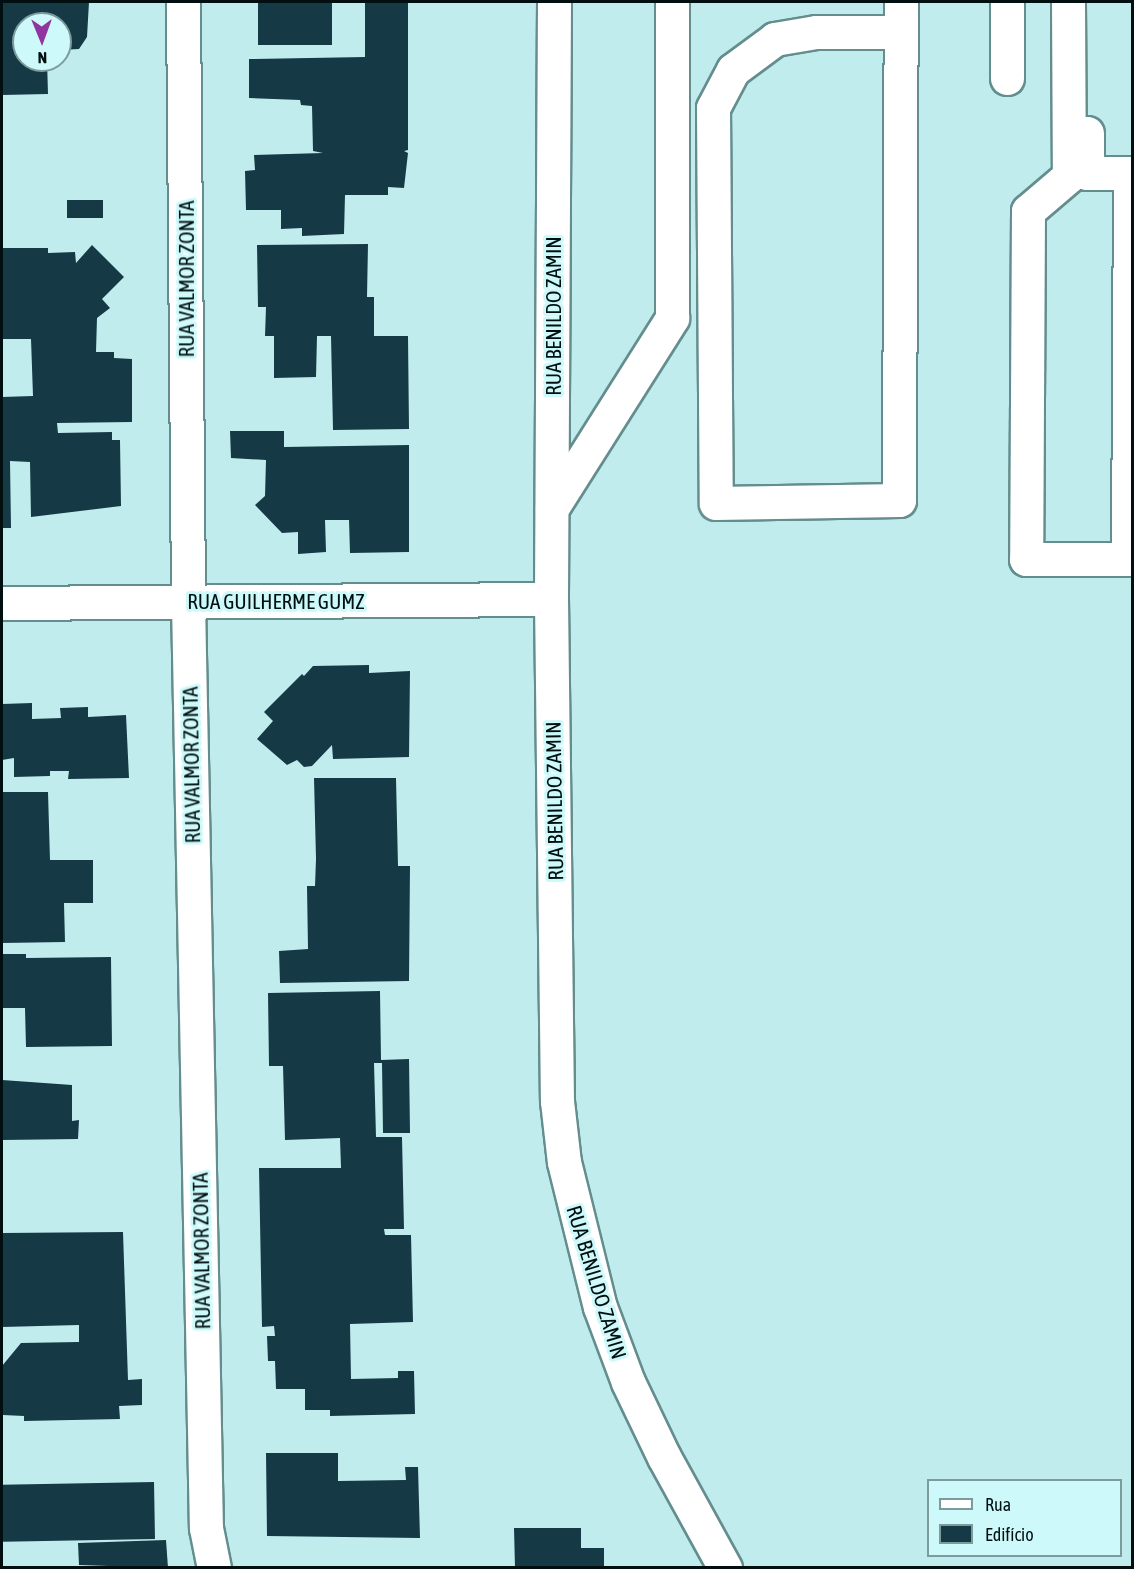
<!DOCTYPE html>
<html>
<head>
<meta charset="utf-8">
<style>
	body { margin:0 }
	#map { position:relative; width:1134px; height:1569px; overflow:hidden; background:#c0eced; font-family:"Asap Condensed",sans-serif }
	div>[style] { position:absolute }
	.building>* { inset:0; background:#153945; transform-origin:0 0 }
	.roads { filter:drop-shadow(2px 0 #648d8e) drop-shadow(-2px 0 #648d8e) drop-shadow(0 2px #648d8e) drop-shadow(0 -2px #648d8e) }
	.minor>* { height:33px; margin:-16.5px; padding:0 16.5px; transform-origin:16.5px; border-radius:16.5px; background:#fff }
	.major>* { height:33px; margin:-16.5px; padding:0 16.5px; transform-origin:16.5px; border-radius:16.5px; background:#fff }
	span { translate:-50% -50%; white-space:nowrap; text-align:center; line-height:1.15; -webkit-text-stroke:6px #cdf9fa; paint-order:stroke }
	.street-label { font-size:21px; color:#020f10 }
	.frame { position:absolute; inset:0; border:3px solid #020f10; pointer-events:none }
	.legend { position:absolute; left:927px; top:1479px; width:195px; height:78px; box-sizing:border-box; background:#cdf9fa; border:2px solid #7c9b9c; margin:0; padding:8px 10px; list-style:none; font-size:18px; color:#020f10 }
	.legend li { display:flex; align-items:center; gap:12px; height:30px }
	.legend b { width:30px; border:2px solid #7c9b9c }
	.north { position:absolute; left:12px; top:12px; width:60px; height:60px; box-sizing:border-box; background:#cdf9fa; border:2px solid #7c9b9c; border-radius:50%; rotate:179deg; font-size:16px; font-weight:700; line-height:24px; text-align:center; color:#020f10 }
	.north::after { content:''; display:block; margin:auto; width:21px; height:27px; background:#90349f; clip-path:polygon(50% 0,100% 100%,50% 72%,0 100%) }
</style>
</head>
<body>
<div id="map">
	<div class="building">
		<div style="clip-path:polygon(2px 2px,89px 2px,87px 37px,79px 49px,60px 50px,60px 24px,24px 24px,24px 60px,47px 60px,48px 94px,2px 95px)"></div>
		<div style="left:258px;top:2px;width:74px;height:43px"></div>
		<div style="clip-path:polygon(365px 2px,408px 2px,408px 150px,404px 151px,408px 153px,404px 188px,388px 187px,388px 195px,345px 195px,344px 234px,302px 236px,302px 228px,281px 229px,281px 210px,246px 210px,245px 171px,255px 170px,254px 155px,323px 153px,313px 151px,312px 106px,301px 105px,300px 100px,249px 98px,249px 59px,365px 57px)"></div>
		<div style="left:67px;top:200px;width:36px;height:18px"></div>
		<div style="clip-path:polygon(368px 244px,367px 297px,374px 297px,374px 336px,408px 336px,409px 429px,333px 430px,331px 336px,317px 336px,316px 377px,274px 378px,274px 336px,265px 336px,266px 307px,258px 307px,257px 245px)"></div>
		<div style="clip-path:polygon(92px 245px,124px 277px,102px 299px,110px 308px,97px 318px,96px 352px,114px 352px,114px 358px,132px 359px,132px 422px,57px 423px,58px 433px,112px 432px,112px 440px,120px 440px,121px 506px,31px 517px,30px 462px,10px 461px,11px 528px,2px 528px,2px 397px,33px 396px,31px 339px,2px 339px,2px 248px,48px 248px,48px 253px,75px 252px,76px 263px)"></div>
		<div style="clip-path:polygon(230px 431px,284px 431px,284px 447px,409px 445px,409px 552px,350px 553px,349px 520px,325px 520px,326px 552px,298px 554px,298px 532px,282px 533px,255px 505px,265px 496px,266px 460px,231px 458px)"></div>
		<div style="clip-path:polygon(369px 665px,369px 673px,410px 671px,409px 757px,333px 759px,332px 745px,312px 766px,304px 767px,297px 760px,287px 765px,257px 739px,273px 721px,264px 712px,302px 674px,304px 676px,313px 666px)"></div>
		<div style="clip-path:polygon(32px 703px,32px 719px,61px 718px,60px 708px,88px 707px,88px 717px,126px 715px,129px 778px,68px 779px,69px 771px,50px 771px,50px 776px,14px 777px,14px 758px,2px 760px,2px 704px)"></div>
		<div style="clip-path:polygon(314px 778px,396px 778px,398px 866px,410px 866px,409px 981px,280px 983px,279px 951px,308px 949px,307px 886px,315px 886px,316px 859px)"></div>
		<div style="clip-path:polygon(2px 792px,48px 792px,50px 860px,93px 860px,93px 903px,64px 903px,65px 942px,2px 943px)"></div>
		<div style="clip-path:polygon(2px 954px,26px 954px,26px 958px,111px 957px,112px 1046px,26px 1047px,25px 1008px,2px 1008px)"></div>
		<div style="clip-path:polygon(380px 991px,381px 1060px,409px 1059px,410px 1133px,383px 1133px,382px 1063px,374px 1063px,376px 1137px,402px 1137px,404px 1229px,384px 1229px,385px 1235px,411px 1235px,413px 1322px,350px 1324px,351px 1379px,398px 1378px,398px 1371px,414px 1371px,415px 1414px,330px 1416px,330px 1410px,305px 1410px,305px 1389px,276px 1389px,275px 1361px,268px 1361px,267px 1336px,275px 1336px,274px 1326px,262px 1327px,259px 1168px,341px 1168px,340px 1138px,285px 1140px,283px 1066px,269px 1066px,268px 993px)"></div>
		<div style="clip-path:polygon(2px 1080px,72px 1085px,72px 1121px,79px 1120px,78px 1139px,2px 1140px)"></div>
		<div style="clip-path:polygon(123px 1232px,128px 1380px,142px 1379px,142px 1405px,119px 1406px,120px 1419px,24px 1421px,24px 1416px,3px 1415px,2px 1366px,21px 1343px,79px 1342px,79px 1325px,2px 1327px,2px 1233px)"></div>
		<div style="clip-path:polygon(266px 1453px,338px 1453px,338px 1481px,406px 1480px,405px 1467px,418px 1467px,420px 1538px,267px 1536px)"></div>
		<div style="left:154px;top:1482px;width:57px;height:152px;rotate:89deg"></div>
		<div style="clip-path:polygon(514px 1528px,581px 1528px,581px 1548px,604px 1548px,604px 1568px,515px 1568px)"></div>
		<div style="clip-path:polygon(166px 1540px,168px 1568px,79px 1565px,78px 1543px)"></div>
	</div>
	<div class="roads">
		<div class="minor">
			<div style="left:183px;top:2px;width:600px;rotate:89.52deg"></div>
			<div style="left:188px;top:602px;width:926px;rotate:88.89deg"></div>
			<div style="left:206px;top:1528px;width:41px;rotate:78.7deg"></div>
			<div style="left:1007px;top:2px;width:76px;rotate:90deg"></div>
			<div style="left:1068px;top:2px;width:174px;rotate:89.7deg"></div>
			<div style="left:1069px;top:176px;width:54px;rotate:139.5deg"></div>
			<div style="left:1028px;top:211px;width:348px;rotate:90.3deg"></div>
			<div style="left:1026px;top:559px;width:106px"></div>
			<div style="left:901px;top:32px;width:85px;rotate:180deg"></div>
			<div style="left:816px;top:32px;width:42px;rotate:170.3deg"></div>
			<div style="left:775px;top:39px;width:52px;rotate:143.6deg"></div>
			<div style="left:733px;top:70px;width:43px;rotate:117.8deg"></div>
			<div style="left:713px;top:108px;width:395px;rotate:89.6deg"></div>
			<div style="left:716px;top:503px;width:183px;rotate:-0.9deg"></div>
			<div style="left:899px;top:500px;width:498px;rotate:-89.8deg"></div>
			<div style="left:1087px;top:133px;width:40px;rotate:90deg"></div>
			<div style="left:1087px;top:173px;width:45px"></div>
			<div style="left:552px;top:508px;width:225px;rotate:-57.7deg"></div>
			<div style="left:672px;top:318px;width:316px;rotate:-90deg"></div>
			<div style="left:1128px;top:559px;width:386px;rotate:-89.7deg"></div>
			<div style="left:2px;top:603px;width:549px;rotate:-0.42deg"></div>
		</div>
		<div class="major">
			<div style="left:554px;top:2px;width:597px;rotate:90.29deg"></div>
			<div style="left:551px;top:599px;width:502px;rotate:89.32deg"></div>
			<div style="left:557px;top:1101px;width:61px;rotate:83.5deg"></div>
			<div style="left:564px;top:1162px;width:149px;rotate:76.1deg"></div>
			<div style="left:600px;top:1307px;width:80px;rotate:69.5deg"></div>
			<div style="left:628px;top:1382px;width:83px;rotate:64.4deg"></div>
			<div style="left:664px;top:1457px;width:127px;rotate:61.2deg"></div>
		</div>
	</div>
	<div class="street-label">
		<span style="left:186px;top:279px;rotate:-90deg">RUA VALMOR ZONTA</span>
		<span style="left:553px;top:316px;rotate:-90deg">RUA BENILDO ZAMIN</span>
		<span style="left:276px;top:601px">RUA GUILHERME GUMZ</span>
		<span style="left:191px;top:765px;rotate:-91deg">RUA VALMOR ZONTA</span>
		<span style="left:554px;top:801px;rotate:-91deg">RUA BENILDO ZAMIN</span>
		<span style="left:201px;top:1251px;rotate:-91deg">RUA VALMOR ZONTA</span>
		<span style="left:597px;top:1282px;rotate:73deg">RUA BENILDO ZAMIN</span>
	</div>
	<div class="frame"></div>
	<ul class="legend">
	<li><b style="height:8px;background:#fff"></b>Rua</li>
	<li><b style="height:16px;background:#153945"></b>Edifício</li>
	</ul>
	<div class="north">N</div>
</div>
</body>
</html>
